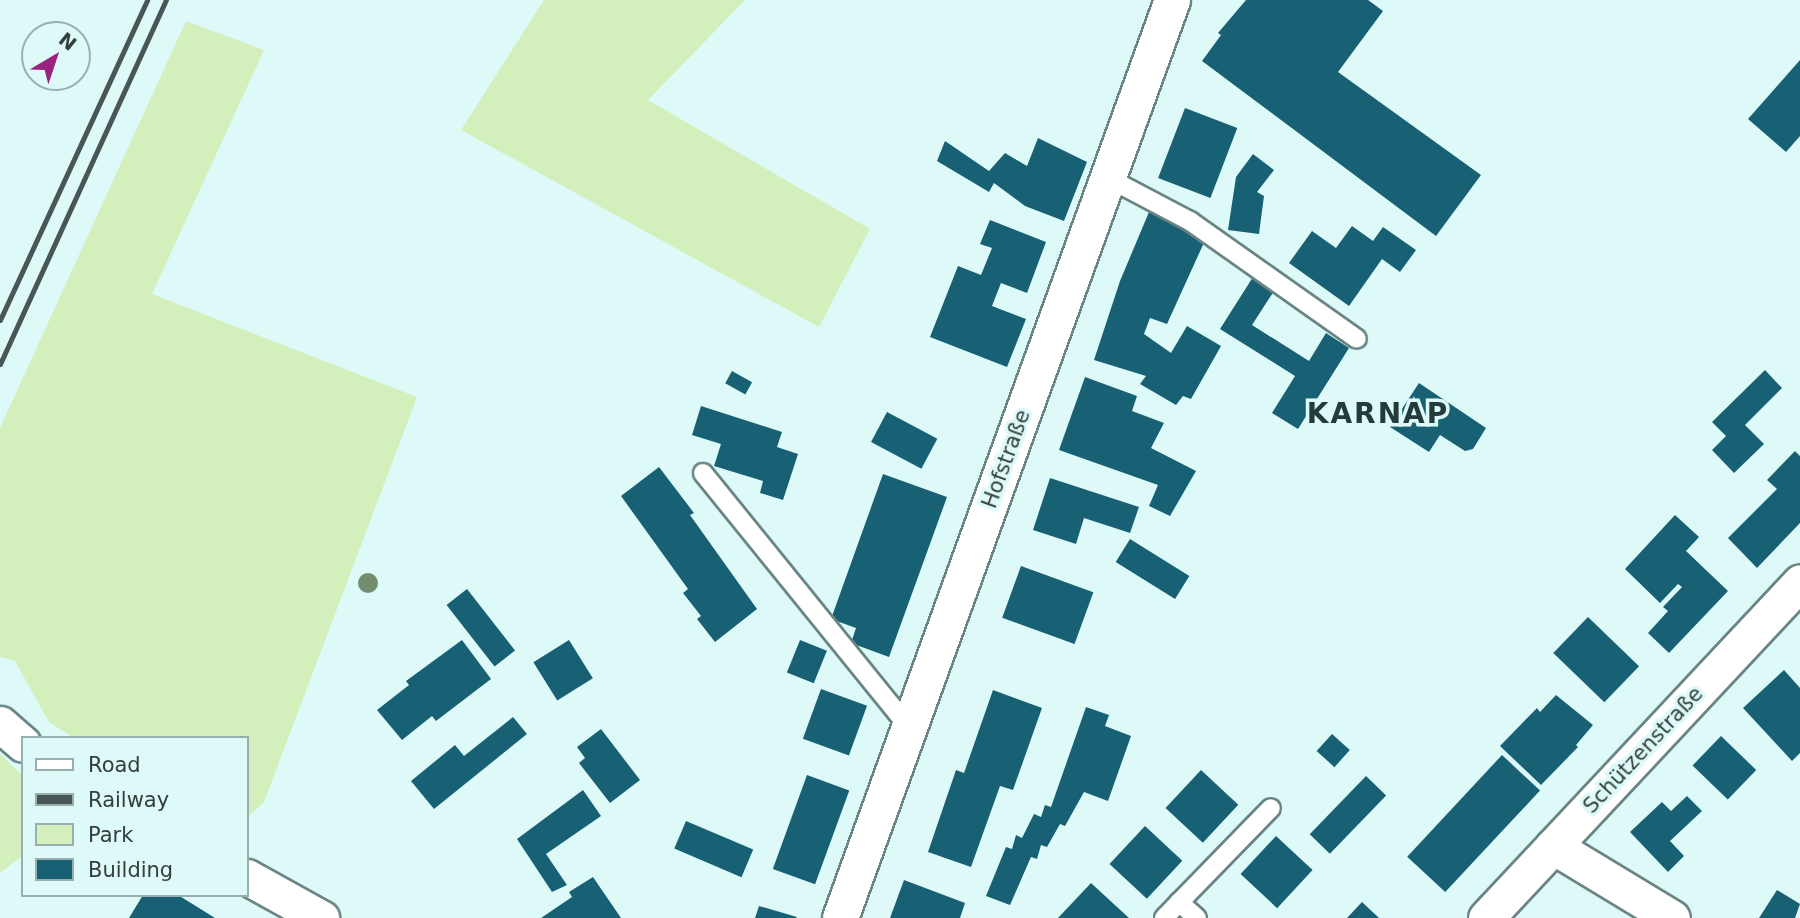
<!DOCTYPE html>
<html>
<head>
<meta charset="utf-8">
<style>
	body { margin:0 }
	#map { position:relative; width:1800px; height:918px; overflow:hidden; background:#ddfaf8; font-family:"DejaVu Sans",sans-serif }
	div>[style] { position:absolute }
	.green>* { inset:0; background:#d2efbc }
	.building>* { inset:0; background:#186175; transform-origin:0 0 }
	.roads { filter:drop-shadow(2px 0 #6a8583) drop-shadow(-2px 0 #6a8583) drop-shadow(0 2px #6a8583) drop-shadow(0 -2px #6a8583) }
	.service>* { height:18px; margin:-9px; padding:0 9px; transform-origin:9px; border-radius:9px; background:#fff }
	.minor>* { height:35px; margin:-17.5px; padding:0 17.5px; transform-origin:17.5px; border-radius:17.5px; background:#fff }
	.rail>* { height:5px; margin:-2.5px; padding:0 2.5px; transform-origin:2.5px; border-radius:2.5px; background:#485755 }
	.trees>* { width:20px; height:20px; margin:-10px; border-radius:50%; background:#728d70 }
	span { translate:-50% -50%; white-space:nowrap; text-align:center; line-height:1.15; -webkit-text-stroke:7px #ddfaf8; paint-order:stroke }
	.street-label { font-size:21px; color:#333f3e }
	.district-label { font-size:28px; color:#233b3a; font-weight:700; letter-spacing:2px }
	.legend { position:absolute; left:21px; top:736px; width:228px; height:161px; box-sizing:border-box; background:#ddfaf8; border:2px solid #99afae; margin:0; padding:9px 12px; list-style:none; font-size:21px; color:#333f3e }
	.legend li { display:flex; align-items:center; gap:14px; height:35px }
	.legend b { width:35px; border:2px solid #99afae }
	.north { position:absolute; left:21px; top:21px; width:70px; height:70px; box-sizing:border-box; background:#ddfaf8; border:2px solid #99afae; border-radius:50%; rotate:39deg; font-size:19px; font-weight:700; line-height:28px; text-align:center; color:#333f3e }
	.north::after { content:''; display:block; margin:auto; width:24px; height:32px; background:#9a237d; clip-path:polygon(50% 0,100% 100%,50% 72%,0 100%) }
</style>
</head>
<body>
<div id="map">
	<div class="green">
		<div style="clip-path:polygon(544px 0,745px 0,648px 100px,870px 229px,819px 327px,461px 130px)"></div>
		<div style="clip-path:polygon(186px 21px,264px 50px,152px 294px,417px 397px,264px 802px,247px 818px,247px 738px,74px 738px,49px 722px,15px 661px,0 657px,0 428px)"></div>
		<div style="clip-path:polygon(0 754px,23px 776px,23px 855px,0 873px)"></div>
	</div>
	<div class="building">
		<div style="clip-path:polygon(1246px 0,1368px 0,1383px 11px,1338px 72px,1481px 175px,1436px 236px,1202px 61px,1221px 35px,1218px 33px)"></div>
		<div style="clip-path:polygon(1800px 60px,1800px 136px,1786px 152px,1748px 119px)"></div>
		<div style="left:1185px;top:108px;width:56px;height:75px;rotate:21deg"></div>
		<div style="clip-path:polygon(1038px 138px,1087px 162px,1064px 221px,1025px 206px,994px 183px,989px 192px,937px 161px,945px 141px,989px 171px,1005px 153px,1027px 166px)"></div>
		<div style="clip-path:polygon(1253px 154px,1274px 170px,1257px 192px,1264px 196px,1259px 234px,1228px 230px,1236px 177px)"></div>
		<div style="clip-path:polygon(1149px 212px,1207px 236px,1167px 324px,1150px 318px,1144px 334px,1171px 353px,1187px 326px,1221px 346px,1191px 399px,1183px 396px,1176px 405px,1140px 384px,1146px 376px,1094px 360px,1120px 281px)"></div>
		<div style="clip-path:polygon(990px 220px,1046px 242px,1027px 293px,1001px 283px,992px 306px,1026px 319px,1007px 367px,930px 337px,958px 266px,981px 275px,992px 248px,980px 244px)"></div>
		<div style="clip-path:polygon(1352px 226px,1373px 241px,1383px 227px,1416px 250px,1400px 272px,1382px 259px,1349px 306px,1289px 263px,1312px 231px,1336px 248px)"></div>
		<div style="clip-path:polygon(1253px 277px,1274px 291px,1252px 325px,1309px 361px,1326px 333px,1349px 348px,1298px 429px,1272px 413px,1295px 376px,1220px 329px)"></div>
		<div style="clip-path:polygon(1765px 370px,1782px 388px,1745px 425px,1764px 444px,1734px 473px,1712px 450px,1726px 436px,1712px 422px)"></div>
		<div style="left:732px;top:371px;width:23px;height:14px;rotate:29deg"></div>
		<div style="clip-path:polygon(1085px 377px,1137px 396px,1132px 411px,1164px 423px,1151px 448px,1196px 471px,1170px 516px,1149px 506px,1158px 485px,1059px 450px)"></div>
		<div style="clip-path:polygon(1419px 383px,1486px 428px,1473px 449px,1465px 451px,1440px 435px,1429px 452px,1390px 427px)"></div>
		<div style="clip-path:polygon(701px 406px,782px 432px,777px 447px,798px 454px,783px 500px,760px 493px,763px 481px,714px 466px,721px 444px,692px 435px)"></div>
		<div style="left:887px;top:412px;width:57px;height:34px;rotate:28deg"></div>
		<div style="clip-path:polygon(1795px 451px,1800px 456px,1800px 523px,1757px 568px,1728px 538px,1777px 489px,1767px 480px)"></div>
		<div style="clip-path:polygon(659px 467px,694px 513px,690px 515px,757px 609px,715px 642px,697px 619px,701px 616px,683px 593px,688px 589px,621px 496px)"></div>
		<div style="clip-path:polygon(883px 474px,947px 497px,889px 657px,851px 643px,856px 628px,831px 619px)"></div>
		<div style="clip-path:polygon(1050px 478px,1139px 507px,1130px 533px,1084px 518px,1076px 544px,1033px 530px)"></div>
		<div style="clip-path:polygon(1675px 515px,1699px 537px,1686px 551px,1728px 591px,1669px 653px,1648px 633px,1668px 611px,1663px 607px,1682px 587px,1678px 584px,1660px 603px,1625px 569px)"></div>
		<div style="left:1130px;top:539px;width:70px;height:27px;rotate:32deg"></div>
		<div style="left:1021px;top:566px;width:77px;height:55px;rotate:20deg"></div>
		<div style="left:467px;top:589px;width:78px;height:26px;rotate:52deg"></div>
		<div style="left:1588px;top:617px;width:71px;height:50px;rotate:44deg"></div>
		<div style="clip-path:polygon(462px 640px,491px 679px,436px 721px,432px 716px,402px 740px,377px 710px,409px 685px,406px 681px)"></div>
		<div style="left:569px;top:640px;width:45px;height:42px;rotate:58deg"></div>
		<div style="left:800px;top:640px;width:29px;height:35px;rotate:22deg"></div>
		<div style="clip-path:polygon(1784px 670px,1800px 688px,1800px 753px,1792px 761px,1743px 708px)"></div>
		<div style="left:821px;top:689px;width:49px;height:53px;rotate:20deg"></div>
		<div style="clip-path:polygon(993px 690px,1042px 708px,1013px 790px,1000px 786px,971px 867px,928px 852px,956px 770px,964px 773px)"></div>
		<div style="clip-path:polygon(1556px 695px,1593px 725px,1576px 745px,1578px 747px,1541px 785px,1500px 746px,1537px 708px,1540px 712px)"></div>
		<div style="clip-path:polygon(1086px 707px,1109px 715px,1105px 726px,1131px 736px,1108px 801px,1084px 792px,1065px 826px,1060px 824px,1047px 847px,1041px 845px,1037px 859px,1031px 857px,1010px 905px,986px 896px,1006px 847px,1012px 849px,1016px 835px,1022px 838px,1034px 814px,1041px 817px,1045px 805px,1051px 807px)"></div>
		<div style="clip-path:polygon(513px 717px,527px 734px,434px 809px,411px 781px,455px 745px,464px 756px)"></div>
		<div style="clip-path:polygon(601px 729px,640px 780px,610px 803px,579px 763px,585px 758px,577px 747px)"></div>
		<div style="left:1332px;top:734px;width:24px;height:23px;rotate:42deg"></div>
		<div style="left:1721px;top:736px;width:49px;height:41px;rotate:44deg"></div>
		<div style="left:1502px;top:755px;width:52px;height:139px;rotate:43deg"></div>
		<div style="left:1201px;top:770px;width:51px;height:52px;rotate:43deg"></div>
		<div style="left:807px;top:775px;width:45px;height:100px;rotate:20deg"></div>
		<div style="left:1366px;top:776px;width:28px;height:81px;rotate:44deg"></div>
		<div style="clip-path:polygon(583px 790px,601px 816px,546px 854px,567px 885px,552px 892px,517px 839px)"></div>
		<div style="clip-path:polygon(1687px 796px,1702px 811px,1670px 841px,1684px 856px,1668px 872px,1630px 832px,1662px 802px,1671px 811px)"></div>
		<div style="left:686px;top:821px;width:73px;height:30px;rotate:23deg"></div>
		<div style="left:1145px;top:826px;width:51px;height:52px;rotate:43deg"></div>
		<div style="left:1276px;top:836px;width:50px;height:52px;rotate:43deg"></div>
		<div style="clip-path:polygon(593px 877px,621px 918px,541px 918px,572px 897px,569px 892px)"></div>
		<div style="clip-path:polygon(904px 880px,965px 903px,960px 918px,890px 918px)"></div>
		<div style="clip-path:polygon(1091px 883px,1129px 918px,1058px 918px)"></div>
		<div style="clip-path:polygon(1777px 890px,1800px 904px,1795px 918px,1759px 918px)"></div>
		<div style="clip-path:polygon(143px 895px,178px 895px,215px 918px,129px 918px)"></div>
		<div style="clip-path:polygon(1362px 902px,1379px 918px,1347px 918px)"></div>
		<div style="clip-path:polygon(759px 906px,797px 917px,796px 918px,755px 918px)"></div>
	</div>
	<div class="roads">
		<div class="service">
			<div style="left:1108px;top:178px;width:93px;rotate:27.7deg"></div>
			<div style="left:1190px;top:221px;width:204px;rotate:35.2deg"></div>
			<div style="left:703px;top:473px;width:327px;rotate:51deg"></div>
			<div style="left:1179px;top:902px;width:24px;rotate:42deg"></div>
			<div style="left:1164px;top:918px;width:153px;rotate:-45.8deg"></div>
		</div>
		<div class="minor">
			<div style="left:0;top:724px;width:30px;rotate:41deg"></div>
			<div style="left:1553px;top:846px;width:139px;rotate:31.2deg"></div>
			<div style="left:247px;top:877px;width:85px;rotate:29deg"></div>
			<div style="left:840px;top:918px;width:976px;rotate:-70.12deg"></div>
			<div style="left:1486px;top:918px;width:460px;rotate:-46.9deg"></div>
		</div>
	</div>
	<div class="rail">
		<div style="left:0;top:320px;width:352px;rotate:-65.3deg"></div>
		<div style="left:0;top:364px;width:400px;rotate:-65.5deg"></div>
	</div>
	<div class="trees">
		<div style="left:368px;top:583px"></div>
	</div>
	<div class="street-label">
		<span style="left:1006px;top:459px;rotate:-70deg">Hofstraße</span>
		<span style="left:1643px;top:750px;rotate:-47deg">Schützenstraße</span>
	</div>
	<div class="district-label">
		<span style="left:1378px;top:414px">KARNAP</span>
	</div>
	<ul class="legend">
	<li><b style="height:9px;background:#fff"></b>Road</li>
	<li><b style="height:9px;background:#485755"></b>Railway</li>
	<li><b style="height:19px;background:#d2efbc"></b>Park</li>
	<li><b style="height:19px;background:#186175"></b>Building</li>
	</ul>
	<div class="north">N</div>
</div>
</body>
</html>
